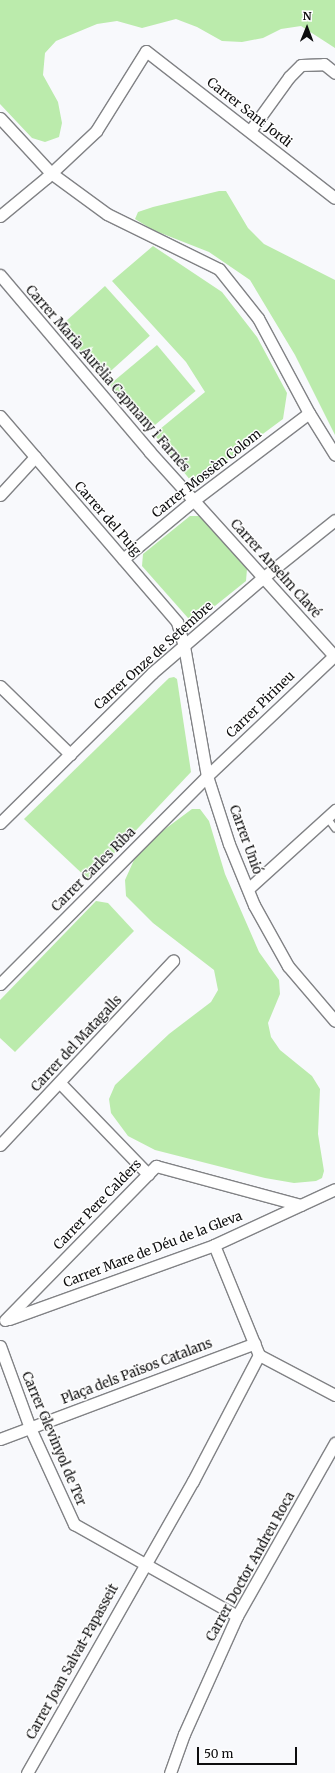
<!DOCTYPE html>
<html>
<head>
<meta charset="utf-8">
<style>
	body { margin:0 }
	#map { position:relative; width:335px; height:1773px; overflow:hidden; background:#f8f9fc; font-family:Merriweather,serif }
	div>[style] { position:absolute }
	.green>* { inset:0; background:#bbebac; transform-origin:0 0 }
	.roads { filter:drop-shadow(1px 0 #818285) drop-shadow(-1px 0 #818285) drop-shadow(0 1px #818285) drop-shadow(0 -1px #818285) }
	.service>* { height:5.5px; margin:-2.75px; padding:0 2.75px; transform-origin:2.75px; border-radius:2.75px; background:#fff }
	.minor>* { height:11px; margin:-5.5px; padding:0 5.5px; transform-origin:5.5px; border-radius:5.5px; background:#fff }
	span { translate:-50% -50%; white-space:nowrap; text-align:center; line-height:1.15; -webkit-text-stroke:3px #fff; paint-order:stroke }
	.street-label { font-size:13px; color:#0d0d0e }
	.north { position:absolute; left:287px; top:8px; width:40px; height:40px; -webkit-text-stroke:3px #fff; paint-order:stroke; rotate:1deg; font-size:11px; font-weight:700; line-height:16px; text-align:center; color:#0d0d0e }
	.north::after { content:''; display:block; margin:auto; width:14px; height:18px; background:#0d0d0e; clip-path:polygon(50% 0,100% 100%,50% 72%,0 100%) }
	.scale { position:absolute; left:197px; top:1747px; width:100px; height:18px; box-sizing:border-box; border:2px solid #0d0d0e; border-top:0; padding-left:5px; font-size:12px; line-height:14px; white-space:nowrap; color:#0d0d0e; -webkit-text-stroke:3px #fff; paint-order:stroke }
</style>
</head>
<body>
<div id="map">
	<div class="green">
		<div style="clip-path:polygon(0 0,335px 0,335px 48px,301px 26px,281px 29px,263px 38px,242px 42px,222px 41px,197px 27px,176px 19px,142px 28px,117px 21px,97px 24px,56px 41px,45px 53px,43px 75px,58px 102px,62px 123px,59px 137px,45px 142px,32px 138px,0 104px)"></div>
		<div style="clip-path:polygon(219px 191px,226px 191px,248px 228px,264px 244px,335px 280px,335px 435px,295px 355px,250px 280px,209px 252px,153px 230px,135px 219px,138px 212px,153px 207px)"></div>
		<div style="clip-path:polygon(153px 246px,222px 292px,257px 337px,287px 393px,283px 419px,194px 485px,154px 434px,205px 392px,186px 362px,112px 281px)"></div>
		<div style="left:105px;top:286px;width:67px;height:62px;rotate:48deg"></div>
		<div style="left:157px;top:345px;width:60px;height:62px;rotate:50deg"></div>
		<div style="clip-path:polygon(190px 516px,202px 516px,247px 569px,246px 581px,200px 618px,188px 618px,142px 566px,143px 554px)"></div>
		<div style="clip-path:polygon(174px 677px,177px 679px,191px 772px,89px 880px,24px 819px,169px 678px)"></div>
		<div style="clip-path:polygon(192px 809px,200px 809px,209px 821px,225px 874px,259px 952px,279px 980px,280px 994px,268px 1023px,271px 1037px,280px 1050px,312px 1076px,320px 1089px,318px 1134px,324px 1171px,322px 1178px,316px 1181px,294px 1183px,265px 1178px,155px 1150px,128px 1136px,111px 1113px,109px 1099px,115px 1085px,169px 1034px,211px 1002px,218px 990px,214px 970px,153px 923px,126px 896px,125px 880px,134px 860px,153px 838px)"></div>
		<div style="clip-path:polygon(96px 901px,108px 903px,134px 931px,15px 1052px,0 1038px,0 1000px)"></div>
	</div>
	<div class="roads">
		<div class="service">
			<div style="left:327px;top:817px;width:14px;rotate:54deg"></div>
		</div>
		<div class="minor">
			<div style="left:0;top:118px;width:75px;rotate:47.2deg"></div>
			<div style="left:51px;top:173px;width:69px;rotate:36.2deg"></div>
			<div style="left:107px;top:214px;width:125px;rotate:26.2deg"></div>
			<div style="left:219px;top:269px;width:63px;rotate:51.5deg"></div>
			<div style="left:258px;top:318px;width:108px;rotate:61.8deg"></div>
			<div style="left:309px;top:413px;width:49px;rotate:58.2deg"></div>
			<div style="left:250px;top:131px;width:67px;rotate:-54.2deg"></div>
			<div style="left:289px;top:77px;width:17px;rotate:-45deg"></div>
			<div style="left:301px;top:65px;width:23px;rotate:-2deg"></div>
			<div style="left:324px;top:64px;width:14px;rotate:39deg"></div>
			<div style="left:0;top:216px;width:60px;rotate:-39.6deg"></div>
			<div style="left:46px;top:178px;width:69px;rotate:-43.2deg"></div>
			<div style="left:96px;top:131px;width:94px;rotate:-58deg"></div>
			<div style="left:146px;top:51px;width:239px;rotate:37.9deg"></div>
			<div style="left:0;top:275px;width:231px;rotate:49.7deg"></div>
			<div style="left:149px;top:451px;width:278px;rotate:47.9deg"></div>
			<div style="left:0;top:416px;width:272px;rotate:49.3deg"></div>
			<div style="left:177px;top:622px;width:25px;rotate:74deg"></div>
			<div style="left:184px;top:646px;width:132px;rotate:80deg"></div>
			<div style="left:207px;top:776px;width:71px;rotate:72.1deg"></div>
			<div style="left:229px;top:844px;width:66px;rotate:67.7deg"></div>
			<div style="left:254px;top:905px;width:70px;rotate:60.9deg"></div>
			<div style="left:288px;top:966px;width:72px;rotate:49.5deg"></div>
			<div style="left:0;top:495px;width:52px;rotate:-47.4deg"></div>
			<div style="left:123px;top:559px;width:92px;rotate:-39.7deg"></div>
			<div style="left:194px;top:500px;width:144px;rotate:-37.1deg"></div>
			<div style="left:0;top:686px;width:98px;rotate:44.2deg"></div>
			<div style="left:0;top:823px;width:214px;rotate:-44.6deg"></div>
			<div style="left:152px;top:673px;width:143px;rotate:-40.7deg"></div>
			<div style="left:260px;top:580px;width:96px;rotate:-38.7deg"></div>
			<div style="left:248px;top:889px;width:118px;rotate:-42.2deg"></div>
			<div style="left:0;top:984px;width:293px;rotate:-45.1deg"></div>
			<div style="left:207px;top:776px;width:176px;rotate:-43.4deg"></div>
			<div style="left:60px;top:1083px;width:127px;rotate:46deg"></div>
			<div style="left:0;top:1145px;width:253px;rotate:-46.8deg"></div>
			<div style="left:214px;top:1245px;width:119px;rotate:67.8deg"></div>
			<div style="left:259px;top:1355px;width:86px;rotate:27.8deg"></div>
			<div style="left:9px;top:1319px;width:218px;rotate:-19.8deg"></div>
			<div style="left:214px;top:1245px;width:133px;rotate:-24.8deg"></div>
			<div style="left:5px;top:1320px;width:216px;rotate:-45.6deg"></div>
			<div style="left:156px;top:1166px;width:150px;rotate:15.1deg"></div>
			<div style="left:0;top:1346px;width:87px;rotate:69.9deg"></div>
			<div style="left:30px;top:1428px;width:106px;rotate:65.4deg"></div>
			<div style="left:74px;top:1524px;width:187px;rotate:29.4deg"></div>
			<div style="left:0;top:1439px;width:272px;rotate:-20.6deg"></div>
			<div style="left:27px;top:1773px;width:336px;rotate:-60.4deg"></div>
			<div style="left:193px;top:1481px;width:142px;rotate:-62.4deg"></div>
			<div style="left:170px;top:1773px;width:41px;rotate:-70.3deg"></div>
			<div style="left:184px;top:1734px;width:129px;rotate:-65.8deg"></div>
			<div style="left:237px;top:1616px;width:199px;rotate:-60.5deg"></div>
		</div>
	</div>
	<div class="street-label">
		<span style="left:249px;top:113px;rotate:38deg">Carrer Sant Jordi</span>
		<span style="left:107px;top:379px;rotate:49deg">Carrer Maria Aurèlia Capmany i Farnés</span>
		<span style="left:207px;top:474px;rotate:-38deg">Carrer Mossèn Colom</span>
		<span style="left:107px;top:519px;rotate:49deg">Carrer del Puig</span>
		<span style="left:275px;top:569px;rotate:48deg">Carrer Anselm Clavé</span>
		<span style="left:154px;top:656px;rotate:-42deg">Carrer Onze de Setembre</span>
		<span style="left:261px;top:705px;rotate:-44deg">Carrer Pirineu</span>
		<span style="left:245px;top:840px;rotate:70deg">Carrer Unió</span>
		<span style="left:94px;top:870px;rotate:-45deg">Carrer Carles Riba</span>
		<span style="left:77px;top:1044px;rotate:-47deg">Carrer del Matagalls</span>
		<span style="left:98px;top:1205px;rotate:-46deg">Carrer Pere Calders</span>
		<span style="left:153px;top:1250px;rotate:-21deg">Carrer Mare de Déu de la Gleva</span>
		<span style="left:137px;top:1372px;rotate:-21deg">Plaça dels Països Catalans</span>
		<span style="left:53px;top:1439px;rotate:67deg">Carrer Glevinyol de Ter</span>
		<span style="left:251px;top:1567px;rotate:-61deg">Carrer Doctor Andreu Roca</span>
		<span style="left:73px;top:1662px;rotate:-61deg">Carrer Joan Salvat-Papasseit</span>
	</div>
	<div class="north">N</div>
	<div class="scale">50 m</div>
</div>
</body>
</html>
